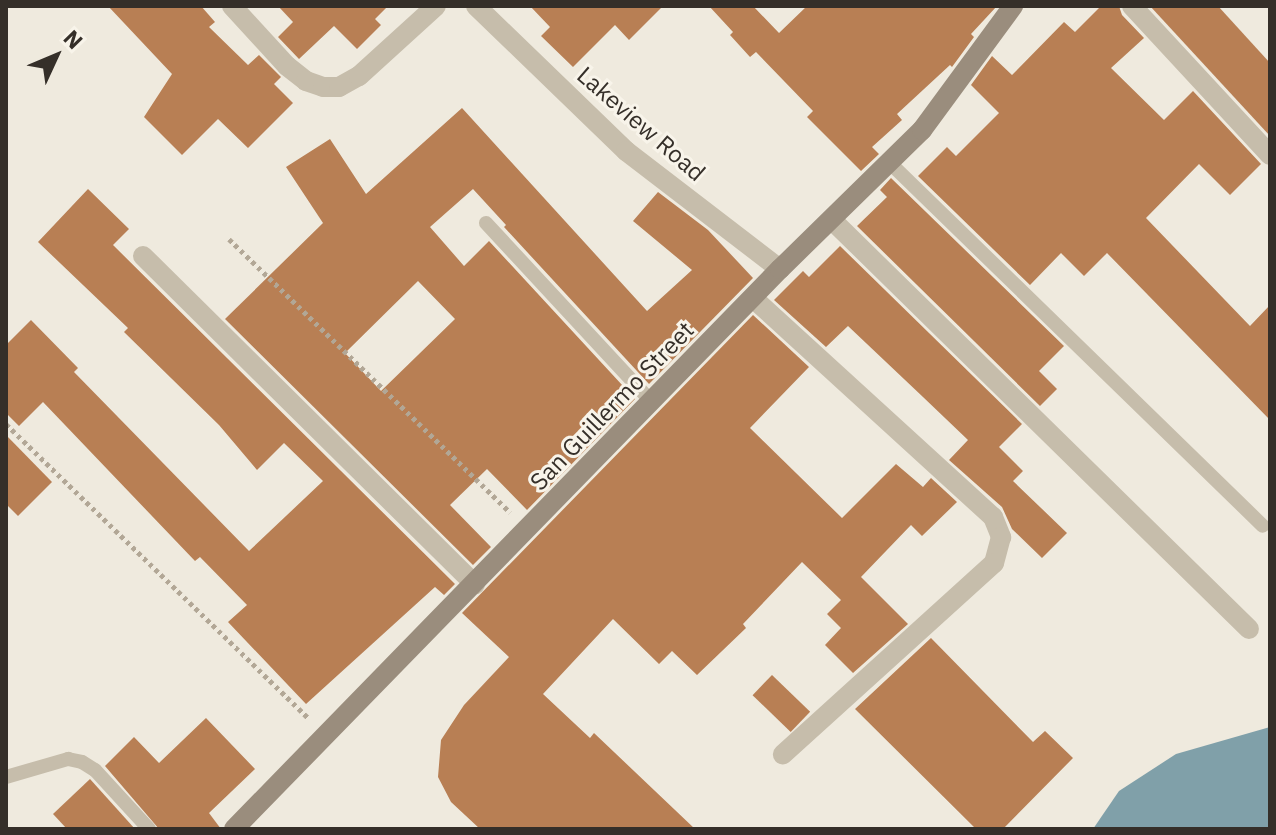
<!DOCTYPE html>
<html>
<head>
<meta charset="utf-8">
<style>
	body { margin:0 }
	#map { position:relative; width:1276px; height:835px; overflow:hidden; background:#efeade; font-family:"IBM Plex Sans",sans-serif }
	div>[style] { position:absolute }
	.water>* { inset:0; background:#80a0a9 }
	.building>* { inset:0; background:#b87f54; transform-origin:0 0 }
	.path>* { height:5px; margin-top:-2.5px; transform-origin:0; background:repeating-linear-gradient(90deg,#b2a796 0 4px,transparent 0 8px) }
	.service>* { height:14px; margin:-7px; padding:0 7px; transform-origin:7px; border-radius:7px; background:#c6bdab }
	.minor>* { height:20px; margin:-10px; padding:0 10px; transform-origin:10px; border-radius:10px; background:#c6bdab }
	.secondary>* { height:20px; margin:-10px; padding:0 10px; transform-origin:10px; border-radius:10px; background:#9a8d7d }
	span { translate:-50% -50%; white-space:nowrap; text-align:center; line-height:1.15; -webkit-text-stroke:6px #f8f4ea; paint-order:stroke }
	.street-label { font-size:24px; color:#352f29 }
	.frame { position:absolute; inset:0; border:8px solid #352f29; pointer-events:none }
	.north { position:absolute; left:16px; top:16px; width:80px; height:80px; -webkit-text-stroke:6px #f8f4ea; paint-order:stroke; rotate:46deg; font-size:22px; font-weight:700; line-height:32px; text-align:center; color:#352f29 }
	.north::after { content:''; display:block; margin:auto; width:28px; height:36px; background:#352f29; clip-path:polygon(50% 0,100% 100%,50% 72%,0 100%) }
</style>
</head>
<body>
<div id="map">
	<div class="water">
		<div style="clip-path:polygon(1270px 727px,1270px 829px,1093px 829px,1119px 791px,1176px 754px)"></div>
	</div>
	<div class="building">
		<div style="clip-path:polygon(108px 6px,201px 6px,215px 22px,209px 27px,248px 65px,259px 55px,281px 77px,274px 84px,293px 103px,248px 148px,218px 119px,182px 155px,144px 117px,172px 74px)"></div>
		<div style="clip-path:polygon(278px 6px,388px 6px,375px 19px,381px 25px,357px 49px,334px 26px,299px 59px,278px 37px,293px 22px)"></div>
		<div style="clip-path:polygon(530px 6px,663px 6px,629px 40px,615px 25px,573px 67px,541px 36px,550px 27px)"></div>
		<div style="clip-path:polygon(709px 6px,753px 6px,779px 33px,807px 6px,997px 6px,971px 34px,974px 37px,952px 67px,950px 65px,897px 114px,902px 120px,872px 147px,879px 154px,861px 171px,807px 117px,813px 111px,756px 52px,750px 57px,730px 35px,733px 32px)"></div>
		<div style="clip-path:polygon(1101px 6px,1119px 6px,1122px 15px,1144px 38px,1111px 68px,1164px 120px,1193px 91px,1261px 164px,1230px 195px,1199px 164px,1146px 218px,1250px 326px,1270px 305px,1270px 420px,1107px 253px,1084px 276px,1061px 253px,1030px 285px,918px 176px,947px 147px,956px 156px,999px 113px,971px 85px,992px 56px,1012px 75px,1064px 22px,1075px 32px)"></div>
		<div style="clip-path:polygon(1150px 6px,1218px 6px,1270px 63px,1270px 136px)"></div>
		<div style="clip-path:polygon(evenodd,462px 108px,647px 311px,692px 270px,633px 221px,658px 192px,708px 230px,753px 278px,649px 384px,504px 227px,506px 225px,473px 189px,430px 227px,464px 266px,489px 241px,635px 399px,527px 510px,487px 469px,450px 505px,491px 547px,473px 565px,225px 319px,323px 223px,286px 167px,330px 139px,366px 194px,462px 108px,418px 281px,455px 319px,381px 391px,345px 353px,418px 281px)"></div>
		<div style="clip-path:polygon(891px 178px,1064px 346px,1039px 371px,1057px 389px,1040px 406px,857px 226px,887px 197px,880px 190px)"></div>
		<div style="clip-path:polygon(88px 189px,129px 229px,113px 245px,455px 584px,444px 595px,435px 587px,306px 704px,228px 622px,247px 605px,200px 557px,195px 561px,43px 402px,19px 426px,6px 413px,6px 345px,31px 320px,78px 368px,74px 372px,249px 551px,323px 481px,284px 443px,257px 470px,219px 425px,124px 332px,128px 328px,38px 242px)"></div>
		<div style="clip-path:polygon(840px 246px,1022px 424px,999px 447px,1023px 471px,1013px 481px,1067px 533px,1042px 558px,1012px 529px,1002px 507px,949px 460px,968px 440px,923px 397px,848px 326px,826px 347px,774px 300px,803px 271px,809px 277px)"></div>
		<div style="clip-path:polygon(753px 315px,809px 367px,750px 428px,842px 518px,896px 464px,923px 487px,931px 478px,957px 502px,922px 536px,911px 525px,861px 577px,908px 624px,853px 673px,825px 645px,841px 628px,827px 614px,841px 600px,802px 562px,743px 624px,746px 628px,697px 675px,672px 651px,659px 664px,613px 619px,543px 694px,590px 738px,594px 733px,695px 829px,480px 829px,451px 802px,438px 777px,441px 740px,464px 705px,509px 657px,462px 613px)"></div>
		<div style="clip-path:polygon(6px 435px,52px 482px,18px 516px,6px 504px)"></div>
		<div style="clip-path:polygon(931px 638px,1033px 742px,1045px 731px,1073px 758px,1003px 829px,976px 829px,855px 709px)"></div>
		<div style="left:772px;top:675px;width:53px;height:28px;rotate:44deg"></div>
		<div style="clip-path:polygon(206px 718px,255px 769px,209px 813px,221px 829px,159px 829px,105px 766px,134px 737px,159px 763px)"></div>
		<div style="clip-path:polygon(90px 779px,135px 829px,67px 829px,53px 814px)"></div>
	</div>
	<div class="path">
		<div style="left:229px;top:239px;width:392px;rotate:44.2deg"></div>
		<div style="left:6px;top:424px;width:423px;rotate:44.2deg"></div>
	</div>
	<div class="service">
		<div style="left:890px;top:163px;width:520px;rotate:44.22deg"></div>
		<div style="left:486px;top:223px;width:244px;rotate:47.2deg"></div>
		<div style="left:6px;top:777px;width:65px;rotate:-16.2deg"></div>
		<div style="left:68px;top:759px;width:14px;rotate:12deg"></div>
		<div style="left:82px;top:762px;width:15px;rotate:32deg"></div>
		<div style="left:95px;top:770px;width:80px;rotate:47.5deg"></div>
	</div>
	<div class="minor">
		<div style="left:232px;top:6px;width:81px;rotate:47.5deg"></div>
		<div style="left:287px;top:66px;width:24px;rotate:38deg"></div>
		<div style="left:306px;top:81px;width:18px;rotate:19deg"></div>
		<div style="left:323px;top:87px;width:16px"></div>
		<div style="left:339px;top:87px;width:23px;rotate:-29deg"></div>
		<div style="left:359px;top:76px;width:104px;rotate:-42.3deg"></div>
		<div style="left:476px;top:6px;width:209px;rotate:44deg"></div>
		<div style="left:626px;top:151px;width:194px;rotate:37.5deg"></div>
		<div style="left:1132px;top:6px;width:203px;rotate:47.2deg"></div>
		<div style="left:832px;top:220px;width:584px;rotate:44.45deg"></div>
		<div style="left:143px;top:256px;width:467px;rotate:44.7deg"></div>
		<div style="left:753px;top:298px;width:325px;rotate:42.4deg"></div>
		<div style="left:993px;top:517px;width:22px;rotate:68deg"></div>
		<div style="left:1001px;top:537px;width:27px;rotate:105deg"></div>
		<div style="left:994px;top:563px;width:285px;rotate:137.8deg"></div>
	</div>
	<div class="secondary">
		<div style="left:234px;top:829px;width:782px;rotate:-45.73deg"></div>
		<div style="left:780px;top:269px;width:199px;rotate:-44.4deg"></div>
		<div style="left:922px;top:130px;width:154px;rotate:-53.7deg"></div>
	</div>
	<div class="street-label">
		<span style="left:641px;top:124px;rotate:41deg">Lakeview Road</span>
		<span style="left:612px;top:406px;rotate:-46deg">San Guillermo Street</span>
	</div>
	<div class="frame"></div>
	<div class="north">N</div>
</div>
</body>
</html>
